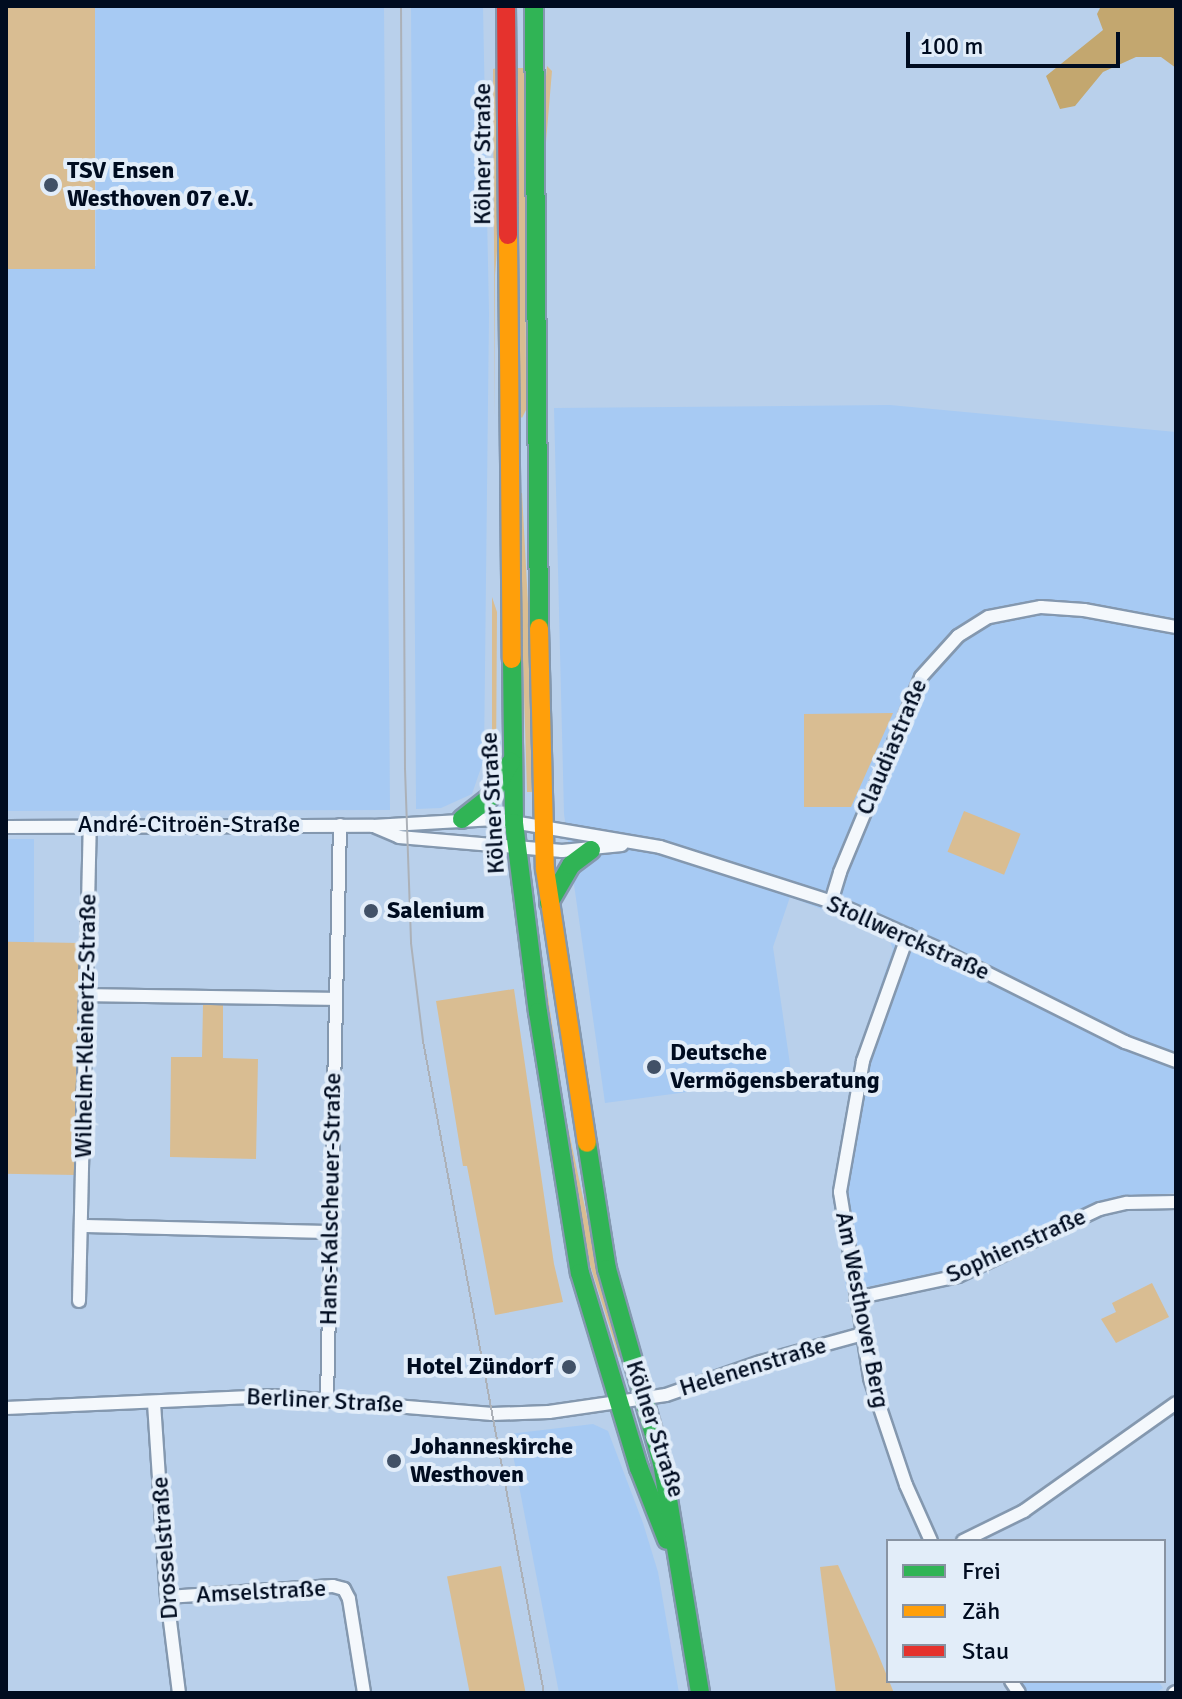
<!DOCTYPE html>
<html>
<head>
<meta charset="utf-8">
<style>
	body { margin:0 }
	#map { position:relative; width:1182px; height:1699px; overflow:hidden; background:#b9d0eb; font-family:Signika,sans-serif }
	div>[style] { position:absolute }
	.built>* { inset:0; background:#a7caf3; transform-origin:0 0 }
	.green>* { inset:0; background:#d9bd92; transform-origin:0 0 }
	.forest>* { inset:0; background:#c3a76f }
	.roads { filter:drop-shadow(2px 0 #8498af) drop-shadow(-2px 0 #8498af) drop-shadow(0 2px #8498af) drop-shadow(0 -2px #8498af) }
	.street>* { height:12px; margin:-6px; padding:0 6px; transform-origin:6px; border-radius:6px; background:#f4f8fc }
	.fast>* { height:18px; margin:-9px; padding:0 9px; transform-origin:9px; border-radius:9px; background:#30b455 }
	.slow>* { height:18px; margin:-9px; padding:0 9px; transform-origin:9px; border-radius:9px; background:#ff9f0a }
	.jam>* { height:18px; margin:-9px; padding:0 9px; transform-origin:9px; border-radius:9px; background:#e5322d }
	.tram>* { height:2px; margin:-1px; padding:0 1px; transform-origin:1px; border-radius:1px; background:#acb1b8 }
	.dots>* { width:22px; height:22px; translate:-50% -50%; box-sizing:border-box; border:4px solid #e2edf9; border-radius:50% }
	span { translate:-50% -50%; white-space:nowrap; text-align:center; line-height:1.15; -webkit-text-stroke:8px #e2edf9; paint-order:stroke }
	.street-label { font-size:24px; color:#000c20 }
	.poi-label { font-size:24px; color:#000c20; font-weight:700 }
	.left { translate:0 -50%; text-align:left }
	.right { translate:-100% -50%; text-align:right }
	.frame { position:absolute; inset:0; border:8px solid #000c20; pointer-events:none }
	.legend { position:absolute; left:886px; top:1539px; width:280px; height:144px; box-sizing:border-box; background:#e2edf9; border:2px solid #8893a2; margin:0; padding:10px 14px; list-style:none; font-size:24px; color:#000c20 }
	.legend li { display:flex; align-items:center; gap:16px; height:40px }
	.legend b { width:40px; border:2px solid #8893a2 }
	.scale { position:absolute; left:906px; top:32px; width:214px; height:36px; box-sizing:border-box; border:4px solid #000c20; border-top:0; padding-left:10px; font-size:24px; line-height:28px; white-space:nowrap; color:#000c20; -webkit-text-stroke:6px #e2edf9; paint-order:stroke }
</style>
</head>
<body>
<div id="map">
	<div class="built">
		<div style="clip-path:polygon(95px 6px,384px 6px,390px 810px,6px 811px,6px 269px,96px 266px)"></div>
		<div style="clip-path:polygon(411px 6px,483px 6px,489px 314px,484px 759px,472px 794px,441px 808px,416px 809px)"></div>
		<div style="clip-path:polygon(890px 405px,1176px 432px,1176px 1193px,1102px 1200px,956px 1269px,846px 1291px,836px 1174px,854px 1063px,893px 949px,887px 934px,790px 897px,773px 947px,792px 1078px,605px 1103px,564px 814px,554px 408px)"></div>
		<div style="left:6px;top:839px;width:28px;height:103px"></div>
		<div style="clip-path:polygon(593px 1424px,608px 1431px,643px 1523px,658px 1572px,679px 1693px,559px 1693px,509px 1434px)"></div>
		<div style="clip-path:polygon(1020px 1681px,1158px 1681px,1163px 1688px,1155px 1693px,1028px 1693px)"></div>
	</div>
	<div class="green">
		<div style="left:6px;top:6px;width:89px;height:263px"></div>
		<div style="clip-path:polygon(547px 66px,552px 71px,546px 142px,544px 288px,542px 118px)"></div>
		<div style="clip-path:polygon(497px 68px,500px 214px,495px 275px,495px 419px,493px 69px)"></div>
		<div style="clip-path:polygon(514px 68px,525px 68px,526px 410px,522px 418px,518px 414px)"></div>
		<div style="clip-path:polygon(518px 493px,522px 493px,530px 641px,532px 792px,527px 792px)"></div>
		<div style="clip-path:polygon(492px 597px,497px 612px,496px 767px,488px 787px,485px 784px,492px 762px)"></div>
		<div style="clip-path:polygon(893px 713px,851px 807px,804px 807px,804px 714px)"></div>
		<div style="left:964px;top:811px;width:61px;height:44px;rotate:22deg"></div>
		<div style="clip-path:polygon(526px 874px,530px 874px,565px 1113px,601px 1283px,623px 1356px,619px 1357px,579px 1230px)"></div>
		<div style="left:80px;top:943px;width:232px;height:72px;rotate:91deg"></div>
		<div style="clip-path:polygon(514px 989px,554px 1264px,563px 1302px,495px 1315px,467px 1166px,463px 1166px,436px 1001px)"></div>
		<div style="clip-path:polygon(203px 1004px,223px 1005px,223px 1058px,258px 1059px,256px 1159px,170px 1157px,171px 1057px,202px 1057px)"></div>
		<div style="clip-path:polygon(1152px 1283px,1169px 1317px,1116px 1343px,1101px 1319px,1116px 1312px,1112px 1303px)"></div>
		<div style="clip-path:polygon(838px 1565px,876px 1649px,894px 1693px,836px 1693px,820px 1567px)"></div>
		<div style="left:501px;top:1566px;width:129px;height:55px;rotate:79deg"></div>
	</div>
	<div class="forest">
		<div style="clip-path:polygon(1101px 6px,1176px 6px,1176px 68px,1161px 57px,1136px 57px,1103px 72px,1075px 106px,1060px 109px,1046px 76px,1103px 30px,1097px 14px)"></div>
	</div>
	<div class="roads">
		<div class="street">
			<div style="left:6px;top:827px;width:367px;rotate:-0.2deg"></div>
			<div style="left:373px;top:826px;width:122px;rotate:-3.3deg"></div>
			<div style="left:495px;top:819px;width:167px;rotate:9.6deg"></div>
			<div style="left:660px;top:847px;width:184px;rotate:17.7deg"></div>
			<div style="left:835px;top:903px;width:116px;rotate:23.9deg"></div>
			<div style="left:941px;top:950px;width:206px;rotate:26.6deg"></div>
			<div style="left:1125px;top:1042px;width:54px;rotate:20.4deg"></div>
			<div style="left:376px;top:827px;width:25px;rotate:23deg"></div>
			<div style="left:399px;top:837px;width:164px;rotate:4.9deg"></div>
			<div style="left:562px;top:851px;width:60px;rotate:-5.7deg"></div>
			<div style="left:831px;top:902px;width:31px;rotate:-73deg"></div>
			<div style="left:840px;top:872px;width:211px;rotate:-67.4deg"></div>
			<div style="left:921px;top:677px;width:55px;rotate:-47.9deg"></div>
			<div style="left:958px;top:636px;width:36px;rotate:-32deg"></div>
			<div style="left:989px;top:617px;width:53px;rotate:-10.9deg"></div>
			<div style="left:1041px;top:607px;width:43px;rotate:4deg"></div>
			<div style="left:1084px;top:610px;width:94px;rotate:10.5deg"></div>
			<div style="left:908px;top:935px;width:134px;rotate:109.7deg"></div>
			<div style="left:863px;top:1061px;width:133px;rotate:100deg"></div>
			<div style="left:840px;top:1192px;width:188px;rotate:80.8deg"></div>
			<div style="left:870px;top:1378px;width:113px;rotate:71.4deg"></div>
			<div style="left:906px;top:1485px;width:61px;rotate:65.9deg"></div>
			<div style="left:86px;top:995px;width:249px;rotate:0.9deg"></div>
			<div style="left:82px;top:1226px;width:249px;rotate:1.4deg"></div>
			<div style="left:856px;top:1298px;width:104px;rotate:-12.2deg"></div>
			<div style="left:958px;top:1276px;width:157px;rotate:-25.3deg"></div>
			<div style="left:1100px;top:1209px;width:28px;rotate:-13deg"></div>
			<div style="left:1127px;top:1203px;width:49px;rotate:-1.2deg"></div>
			<div style="left:79px;top:1301px;width:475px;rotate:-88.7deg"></div>
			<div style="left:327px;top:1398px;width:573px;rotate:-88.7deg"></div>
			<div style="left:154px;top:1403px;width:194px;rotate:86.2deg"></div>
			<div style="left:167px;top:1597px;width:97px;rotate:82.9deg"></div>
			<div style="left:6px;top:1408px;width:267px;rotate:-2.6deg"></div>
			<div style="left:273px;top:1396px;width:220px;rotate:4.7deg"></div>
			<div style="left:492px;top:1414px;width:57px;rotate:-2deg"></div>
			<div style="left:549px;top:1412px;width:118px;rotate:-8.3deg"></div>
			<div style="left:666px;top:1395px;width:101px;rotate:-19.2deg"></div>
			<div style="left:761px;top:1362px;width:106px;rotate:-15.4deg"></div>
			<div style="left:963px;top:1541px;width:68px;rotate:-26.2deg"></div>
			<div style="left:1024px;top:1511px;width:186px;rotate:-35.4deg"></div>
			<div style="left:167px;top:1597px;width:166px;rotate:-3.8deg"></div>
			<div style="left:333px;top:1586px;width:11px;rotate:15deg"></div>
			<div style="left:344px;top:1589px;width:11px;rotate:63deg"></div>
			<div style="left:349px;top:1599px;width:95px;rotate:80.9deg"></div>
			<div style="left:1011px;top:1681px;width:14px;rotate:56deg"></div>
			<div style="left:1174px;top:1693px;width:2px;rotate:-27deg"></div>
		</div>
		<div class="fast">
			<div style="left:534px;top:6px;width:622px;rotate:89.54deg"></div>
			<div style="left:512px;top:659px;width:164px;rotate:89.3deg"></div>
			<div style="left:514px;top:823px;width:191px;rotate:82.8deg"></div>
			<div style="left:538px;top:1012px;width:264px;rotate:80.9deg"></div>
			<div style="left:580px;top:1273px;width:204px;rotate:73.2deg"></div>
			<div style="left:639px;top:1468px;width:77px;rotate:68.7deg"></div>
			<div style="left:462px;top:819px;width:36px;rotate:-38deg"></div>
			<div style="left:490px;top:797px;width:41px;rotate:-59deg"></div>
			<div style="left:549px;top:903px;width:44px;rotate:-59.9deg"></div>
			<div style="left:571px;top:865px;width:25px;rotate:-37deg"></div>
			<div style="left:587px;top:1143px;width:128px;rotate:81deg"></div>
			<div style="left:607px;top:1269px;width:202px;rotate:74.2deg"></div>
			<div style="left:662px;top:1463px;width:233px;rotate:80.6deg"></div>
		</div>
		<div class="slow">
			<div style="left:508px;top:235px;width:424px;rotate:89.5deg"></div>
			<div style="left:539px;top:628px;width:241px;rotate:88.6deg"></div>
			<div style="left:545px;top:869px;width:277px;rotate:81.3deg"></div>
		</div>
		<div class="jam">
			<div style="left:506px;top:6px;width:229px;rotate:89.5deg"></div>
		</div>
	</div>
	<div class="tram">
		<div style="left:401px;top:6px;width:763px;rotate:89.7deg"></div>
		<div style="left:405px;top:769px;width:174px;rotate:88deg"></div>
		<div style="left:411px;top:943px;width:99px;rotate:83deg"></div>
		<div style="left:423px;top:1041px;width:663px;rotate:79.49deg"></div>
	</div>
	<div class="dots">
		<div style="left:51px;top:185px;background:#415167"></div>
		<div style="left:371px;top:911px;background:#415167"></div>
		<div style="left:654px;top:1067px;background:#415167"></div>
		<div style="left:569px;top:1367px;background:#415167"></div>
		<div style="left:394px;top:1461px;background:#415167"></div>
	</div>
	<div class="street-label">
		<span style="left:483px;top:154px;rotate:-90deg">Kölner Straße</span>
		<span style="left:892px;top:747px;rotate:-67deg">Claudiastraße</span>
		<span style="left:493px;top:803px;rotate:-93deg">Kölner Straße</span>
		<span style="left:189px;top:825px">André-Citroën-Straße</span>
		<span style="left:908px;top:938px;rotate:24deg">Stollwerckstraße</span>
		<span style="left:86px;top:1026px;rotate:-89deg">Wilhelm-Kleinertz-Straße</span>
		<span style="left:331px;top:1199px;rotate:-89deg">Hans-Kalscheuer-Straße</span>
		<span style="left:1016px;top:1246px;rotate:-24deg">Sophienstraße</span>
		<span style="left:862px;top:1310px;rotate:79deg">Am Westhover Berg</span>
		<span style="left:753px;top:1367px;rotate:-17deg">Helenenstraße</span>
		<span style="left:325px;top:1401px;rotate:3deg">Berliner Straße</span>
		<span style="left:655px;top:1429px;rotate:72deg">Kölner Straße</span>
		<span style="left:165px;top:1548px;rotate:-94deg">Drosselstraße</span>
		<span style="left:261px;top:1592px;rotate:-3deg">Amselstraße</span>
	</div>
	<div class="poi-label">
		<span class="left" style="left:67px;top:185px">TSV Ensen<br>Westhoven 07 e.V.</span>
		<span class="left" style="left:387px;top:911px">Salenium</span>
		<span class="left" style="left:670px;top:1067px">Deutsche<br>Vermögensberatung</span>
		<span class="right" style="left:553px;top:1367px">Hotel Zündorf</span>
		<span class="left" style="left:410px;top:1461px">Johanneskirche<br>Westhoven</span>
	</div>
	<div class="frame"></div>
	<ul class="legend">
	<li><b style="height:10px;background:#30b455"></b>Frei</li>
	<li><b style="height:10px;background:#ff9f0a"></b>Zäh</li>
	<li><b style="height:10px;background:#e5322d"></b>Stau</li>
	</ul>
	<div class="scale">100 m</div>
</div>
</body>
</html>
